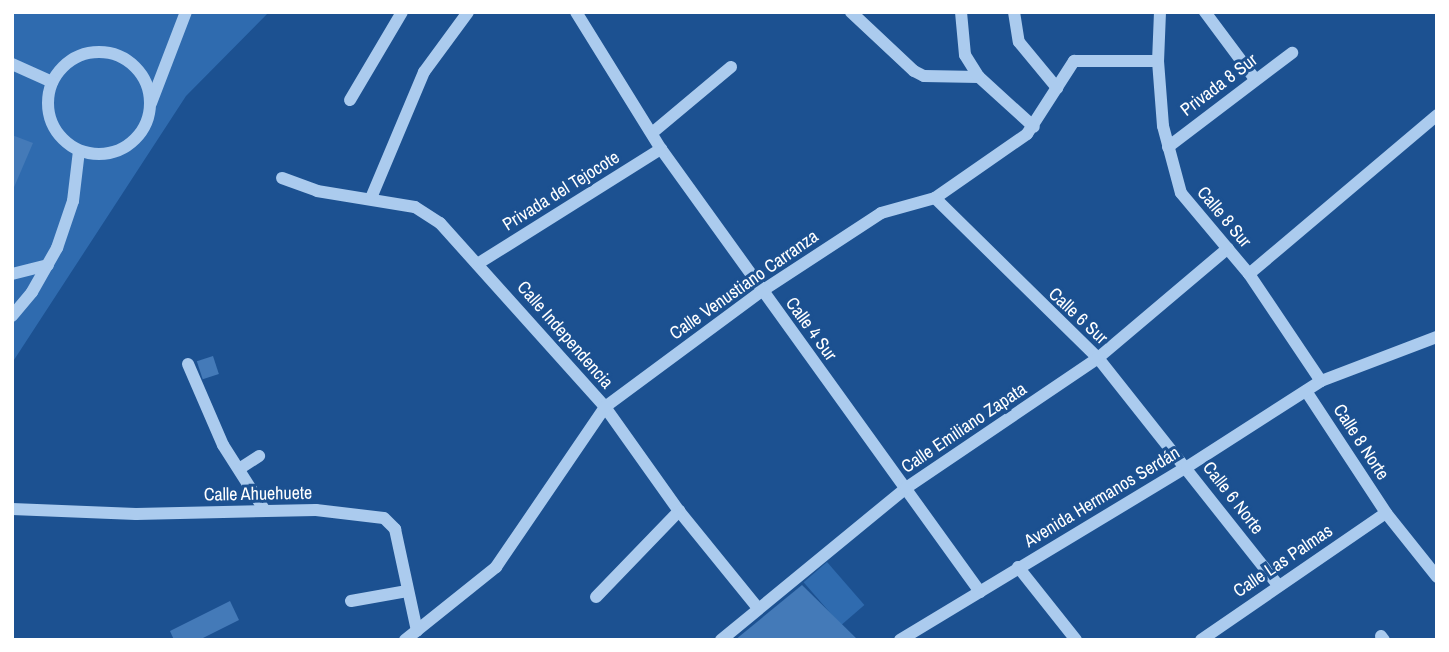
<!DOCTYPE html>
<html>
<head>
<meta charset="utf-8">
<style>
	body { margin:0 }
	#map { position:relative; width:1449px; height:652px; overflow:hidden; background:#1c5191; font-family:"Archivo Narrow",sans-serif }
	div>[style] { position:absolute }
	.green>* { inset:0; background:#2f6baf; transform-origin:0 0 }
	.building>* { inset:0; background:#447ab8; transform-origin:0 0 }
	.minor>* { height:12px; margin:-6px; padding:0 6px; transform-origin:6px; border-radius:6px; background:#abcbee }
	.minor>.ring { margin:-6px; padding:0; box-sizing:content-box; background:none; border:12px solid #abcbee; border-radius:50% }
	span { translate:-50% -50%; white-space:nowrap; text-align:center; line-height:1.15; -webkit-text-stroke:6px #1c5191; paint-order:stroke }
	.street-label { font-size:18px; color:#fff }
	.frame { position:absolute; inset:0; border:14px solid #fff; pointer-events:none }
</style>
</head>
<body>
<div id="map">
	<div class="green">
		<div style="clip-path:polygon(12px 12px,269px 12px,186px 96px,12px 363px)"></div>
		<div style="left:827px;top:562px;width:57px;height:31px;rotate:49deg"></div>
	</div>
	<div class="building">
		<div style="clip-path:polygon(12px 135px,33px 143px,12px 192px)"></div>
		<div style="left:213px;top:356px;width:19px;height:17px;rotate:72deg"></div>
		<div style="clip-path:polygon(802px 585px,858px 640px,735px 640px)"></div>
		<div style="clip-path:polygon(230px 601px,239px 620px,199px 640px,174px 640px,170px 631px)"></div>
	</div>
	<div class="minor">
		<div style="left:576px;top:12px;width:161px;rotate:58.2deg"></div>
		<div style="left:661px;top:149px;width:546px;rotate:54.24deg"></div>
		<div style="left:851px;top:12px;width:86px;rotate:43.1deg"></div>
		<div style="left:914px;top:71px;width:11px;rotate:27deg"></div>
		<div style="left:924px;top:76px;width:55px;rotate:1deg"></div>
		<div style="left:979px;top:77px;width:74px;rotate:42.3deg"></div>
		<div style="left:961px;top:12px;width:43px;rotate:84.7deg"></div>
		<div style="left:965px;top:55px;width:26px;rotate:58deg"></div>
		<div style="left:1014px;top:12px;width:30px;rotate:81deg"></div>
		<div style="left:1019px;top:42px;width:60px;rotate:50.4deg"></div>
		<div style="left:1160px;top:12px;width:49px;rotate:92.3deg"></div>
		<div style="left:1158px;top:61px;width:65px;rotate:85.6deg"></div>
		<div style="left:1163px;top:126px;width:69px;rotate:75deg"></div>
		<div style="left:1181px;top:193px;width:106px;rotate:50deg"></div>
		<div style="left:1249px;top:274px;width:129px;rotate:56.1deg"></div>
		<div style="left:1205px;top:12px;width:84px;rotate:53.3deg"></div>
		<div class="ring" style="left:48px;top:52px;width:90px;height:90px"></div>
		<div style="left:12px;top:64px;width:44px;rotate:24.2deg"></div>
		<div style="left:350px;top:100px;width:102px;rotate:-59.4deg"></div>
		<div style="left:151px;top:103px;width:97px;rotate:-69deg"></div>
		<div style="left:652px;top:133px;width:103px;rotate:-39.9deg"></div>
		<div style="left:1168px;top:147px;width:156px;rotate:-37.2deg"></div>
		<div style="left:282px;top:178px;width:37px;rotate:20deg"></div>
		<div style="left:317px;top:191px;width:99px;rotate:9.3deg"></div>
		<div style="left:415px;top:207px;width:30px;rotate:33deg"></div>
		<div style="left:440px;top:223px;width:247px;rotate:48.1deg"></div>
		<div style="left:605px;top:407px;width:128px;rotate:54.6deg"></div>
		<div style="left:679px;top:511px;width:124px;rotate:50.9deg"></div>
		<div style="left:371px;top:198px;width:137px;rotate:-67.2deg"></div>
		<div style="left:424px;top:72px;width:74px;rotate:-53.7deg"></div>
		<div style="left:935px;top:198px;width:228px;rotate:44.5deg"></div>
		<div style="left:1098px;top:358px;width:288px;rotate:51.6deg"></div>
		<div style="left:479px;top:263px;width:215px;rotate:-32.1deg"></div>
		<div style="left:12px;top:274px;width:37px;rotate:-14deg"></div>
		<div style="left:1249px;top:274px;width:246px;rotate:-40.2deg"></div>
		<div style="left:12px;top:316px;width:31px;rotate:-50deg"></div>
		<div style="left:32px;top:292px;width:51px;rotate:-60.4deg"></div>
		<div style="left:57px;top:248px;width:50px;rotate:-71.2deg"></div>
		<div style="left:73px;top:201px;width:50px;rotate:-83.2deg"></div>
		<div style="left:188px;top:364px;width:88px;rotate:66.6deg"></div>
		<div style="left:223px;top:445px;width:78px;rotate:57.5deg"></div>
		<div style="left:1306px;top:391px;width:146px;rotate:56.7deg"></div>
		<div style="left:1386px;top:513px;width:82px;rotate:51.4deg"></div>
		<div style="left:239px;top:469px;width:24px;rotate:-33deg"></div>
		<div style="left:12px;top:509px;width:124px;rotate:2.3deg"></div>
		<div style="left:136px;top:514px;width:180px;rotate:-1.3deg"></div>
		<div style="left:316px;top:510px;width:68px;rotate:6.7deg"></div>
		<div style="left:384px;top:518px;width:16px;rotate:45deg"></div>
		<div style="left:395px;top:529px;width:104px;rotate:77.8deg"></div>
		<div style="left:1018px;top:567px;width:93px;rotate:51.5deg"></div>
		<div style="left:596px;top:597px;width:120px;rotate:-46deg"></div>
		<div style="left:351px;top:601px;width:57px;rotate:-10.1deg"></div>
		<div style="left:1381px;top:636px;width:5px;rotate:53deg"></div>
		<div style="left:405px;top:640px;width:117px;rotate:-38.7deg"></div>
		<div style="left:496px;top:567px;width:194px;rotate:-55.7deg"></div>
		<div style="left:605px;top:407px;width:195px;rotate:-36.5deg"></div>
		<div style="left:762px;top:291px;width:142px;rotate:-33.2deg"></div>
		<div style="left:881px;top:213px;width:56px;rotate:-15.5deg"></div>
		<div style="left:935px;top:198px;width:112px;rotate:-34.8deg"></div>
		<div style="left:1027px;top:134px;width:87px;rotate:-57.2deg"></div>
		<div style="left:1074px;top:61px;width:84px"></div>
		<div style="left:721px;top:640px;width:239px;rotate:-39.4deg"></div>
		<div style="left:906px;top:488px;width:232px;rotate:-34.1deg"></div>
		<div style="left:1098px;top:358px;width:170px;rotate:-40.2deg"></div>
		<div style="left:900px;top:640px;width:335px;rotate:-31.1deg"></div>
		<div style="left:1187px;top:467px;width:159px;rotate:-32.7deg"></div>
		<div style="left:1321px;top:381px;width:124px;rotate:-20.8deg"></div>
		<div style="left:1201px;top:640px;width:224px;rotate:-34.5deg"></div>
	</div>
	<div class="street-label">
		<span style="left:1219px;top:85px;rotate:-37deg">Privada 8 Sur</span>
		<span style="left:561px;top:191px;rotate:-32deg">Privada del Tejocote</span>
		<span style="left:1224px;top:217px;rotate:50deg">Calle 8 Sur</span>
		<span style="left:744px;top:285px;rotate:-35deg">Calle Venustiano Carranza</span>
		<span style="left:1078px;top:316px;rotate:43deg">Calle 6 Sur</span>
		<span style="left:811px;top:329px;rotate:54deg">Calle 4 Sur</span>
		<span style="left:565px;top:335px;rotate:49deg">Calle Independencia</span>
		<span style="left:964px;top:428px;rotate:-34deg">Calle Emiliano Zapata</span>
		<span style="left:1361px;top:442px;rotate:57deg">Calle 8 Norte</span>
		<span style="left:258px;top:494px;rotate:-1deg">Calle Ahuehuete</span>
		<span style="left:1102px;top:497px;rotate:-31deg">Avenida Hermanos Serdán</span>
		<span style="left:1233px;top:498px;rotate:52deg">Calle 6 Norte</span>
		<span style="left:1283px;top:561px;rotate:-34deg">Calle Las Palmas</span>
	</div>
	<div class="frame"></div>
</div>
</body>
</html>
